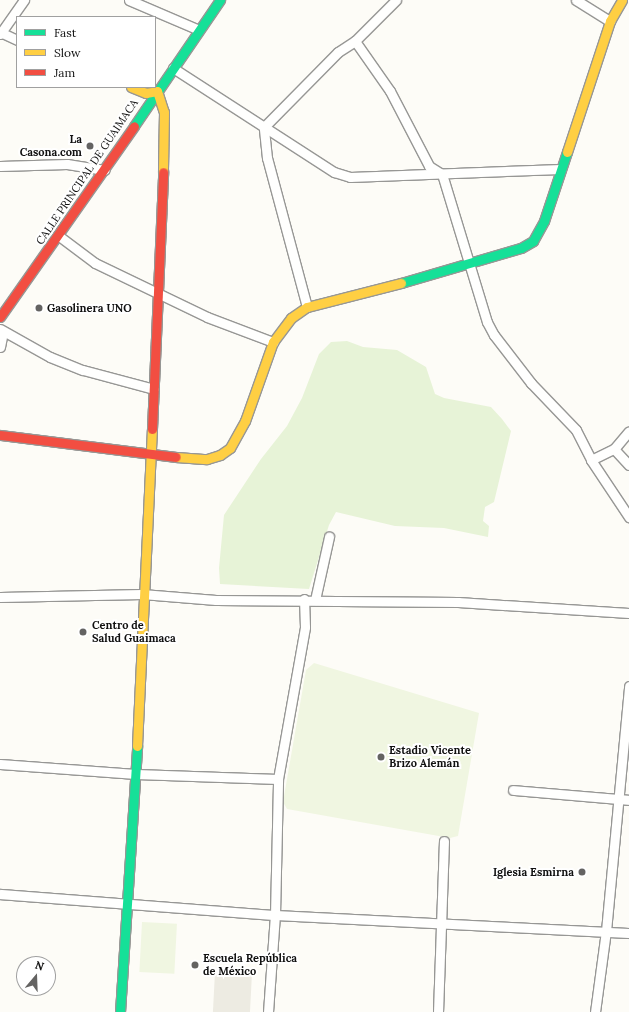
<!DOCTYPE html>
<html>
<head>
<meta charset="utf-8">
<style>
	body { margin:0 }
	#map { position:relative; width:629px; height:1012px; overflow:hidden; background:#fdfcf7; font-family:Lora,serif }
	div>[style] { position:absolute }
	.green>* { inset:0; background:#e7f3d7 }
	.pitch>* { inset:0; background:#f0f6e1; transform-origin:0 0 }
	.plaza>* { inset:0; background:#edebe2; transform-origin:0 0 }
	.roads { filter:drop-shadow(1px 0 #979795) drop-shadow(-1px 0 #979795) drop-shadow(0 1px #979795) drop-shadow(0 -1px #979795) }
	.street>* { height:9px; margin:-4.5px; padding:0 4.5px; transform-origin:4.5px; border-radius:4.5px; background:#fffffe }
	.fast>* { height:9px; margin:-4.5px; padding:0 4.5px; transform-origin:4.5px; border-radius:4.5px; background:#16e098 }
	.slow>* { height:9px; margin:-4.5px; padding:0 4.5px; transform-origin:4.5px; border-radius:4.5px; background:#ffcf43 }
	.jam>* { height:9px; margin:-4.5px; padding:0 4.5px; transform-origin:4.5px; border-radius:4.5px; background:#f24e42 }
	.dots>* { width:11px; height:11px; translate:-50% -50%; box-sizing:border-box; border:2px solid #fff; border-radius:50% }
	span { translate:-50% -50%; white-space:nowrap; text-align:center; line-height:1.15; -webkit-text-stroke:4px #fff; paint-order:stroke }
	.poi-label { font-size:11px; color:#111; font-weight:700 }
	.right { translate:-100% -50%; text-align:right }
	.left { translate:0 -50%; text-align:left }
	.street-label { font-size:11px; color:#111 }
	.legend { position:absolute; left:16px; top:16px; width:140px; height:72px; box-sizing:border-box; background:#fff; border:1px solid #a0a0a0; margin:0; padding:5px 7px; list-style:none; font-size:12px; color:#111 }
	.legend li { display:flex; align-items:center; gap:8px; height:20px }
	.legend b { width:20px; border:1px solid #a0a0a0 }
	.north { position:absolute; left:16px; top:956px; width:40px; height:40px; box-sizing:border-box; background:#fff; border:1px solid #a0a0a0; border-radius:50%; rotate:19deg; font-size:11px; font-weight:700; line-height:16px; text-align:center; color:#111 }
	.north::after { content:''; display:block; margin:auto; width:14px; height:18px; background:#646362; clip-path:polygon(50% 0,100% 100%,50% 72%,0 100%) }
</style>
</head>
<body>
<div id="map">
	<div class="green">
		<div style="clip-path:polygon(347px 341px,363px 347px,397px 350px,426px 367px,435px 394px,444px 398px,491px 407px,502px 419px,511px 431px,494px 502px,485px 507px,483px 521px,489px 526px,488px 537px,444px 528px,395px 526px,336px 512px,329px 525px,309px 589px,220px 584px,219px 568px,224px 515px,261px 459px,287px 426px,302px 398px,319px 354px,331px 342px)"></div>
	</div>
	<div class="pitch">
		<div style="clip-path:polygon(314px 663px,479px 713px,458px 836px,450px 838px,287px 809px,283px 802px,306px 670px)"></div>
		<div style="left:142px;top:922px;width:35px;height:50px;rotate:3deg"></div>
	</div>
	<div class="plaza">
		<div style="left:215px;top:972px;width:37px;height:40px;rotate:3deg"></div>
	</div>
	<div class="roads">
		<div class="street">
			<div style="left:129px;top:0;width:76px;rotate:23.2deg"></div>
			<div style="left:576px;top:0;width:40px;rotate:32deg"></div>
			<div style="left:0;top:32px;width:19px;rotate:25deg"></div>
			<div style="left:0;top:34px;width:42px;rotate:-54.8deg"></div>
			<div style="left:355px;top:41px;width:61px;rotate:55deg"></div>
			<div style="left:390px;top:91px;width:85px;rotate:62.5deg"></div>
			<div style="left:429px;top:166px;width:15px;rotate:32deg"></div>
			<div style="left:442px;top:174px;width:155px;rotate:73.1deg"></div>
			<div style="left:487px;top:322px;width:15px;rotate:62deg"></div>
			<div style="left:494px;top:335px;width:61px;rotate:52.4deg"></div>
			<div style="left:531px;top:383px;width:65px;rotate:46.2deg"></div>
			<div style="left:576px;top:430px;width:34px;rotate:63deg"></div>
			<div style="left:591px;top:460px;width:69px;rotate:56.3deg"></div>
			<div style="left:173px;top:68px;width:192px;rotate:32.9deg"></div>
			<div style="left:334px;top:172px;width:17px;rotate:17deg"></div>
			<div style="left:350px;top:177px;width:211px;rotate:-2.2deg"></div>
			<div style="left:0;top:166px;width:67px;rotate:-1.7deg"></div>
			<div style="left:67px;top:164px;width:38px;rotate:9deg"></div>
			<div style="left:59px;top:236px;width:45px;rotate:36.9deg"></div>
			<div style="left:95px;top:263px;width:124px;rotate:25.7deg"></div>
			<div style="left:207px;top:317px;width:71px;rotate:20.7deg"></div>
			<div style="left:307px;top:307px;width:154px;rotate:-105deg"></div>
			<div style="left:267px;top:158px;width:31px;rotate:-96deg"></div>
			<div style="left:264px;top:127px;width:105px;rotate:-45.4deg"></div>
			<div style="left:338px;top:52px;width:20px;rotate:-33deg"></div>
			<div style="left:355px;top:41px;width:58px;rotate:-45deg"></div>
			<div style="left:0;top:329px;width:57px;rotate:29.2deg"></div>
			<div style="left:50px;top:357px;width:35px;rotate:22deg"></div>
			<div style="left:83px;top:370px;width:73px;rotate:15deg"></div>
			<div style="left:0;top:347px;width:16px;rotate:-79deg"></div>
			<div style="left:614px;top:449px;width:22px;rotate:47deg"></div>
			<div style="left:591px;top:460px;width:25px;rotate:-26deg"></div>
			<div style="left:614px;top:449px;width:23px;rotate:-50deg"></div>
			<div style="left:0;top:597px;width:142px;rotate:-1.2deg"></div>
			<div style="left:142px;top:594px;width:74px;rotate:4.6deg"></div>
			<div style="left:216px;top:600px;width:242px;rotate:0.5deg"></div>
			<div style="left:458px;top:602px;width:171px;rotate:3.7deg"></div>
			<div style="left:315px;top:600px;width:65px;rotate:-77.5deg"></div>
			<div style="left:0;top:764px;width:136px;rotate:4.2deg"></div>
			<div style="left:136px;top:774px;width:142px;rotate:2deg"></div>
			<div style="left:513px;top:790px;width:116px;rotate:4.9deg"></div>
			<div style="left:0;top:894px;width:276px;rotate:4.4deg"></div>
			<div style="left:275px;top:915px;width:354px;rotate:2.9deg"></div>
			<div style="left:268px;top:1012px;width:97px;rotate:-85.9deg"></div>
			<div style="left:275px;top:915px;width:136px;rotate:-88.7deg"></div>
			<div style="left:278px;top:779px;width:154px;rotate:-79.9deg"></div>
			<div style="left:305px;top:627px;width:28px;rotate:-92deg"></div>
			<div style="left:438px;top:1012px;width:171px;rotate:-88deg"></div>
			<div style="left:595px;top:1012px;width:82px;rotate:-82.3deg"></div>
			<div style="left:606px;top:931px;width:246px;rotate:-84.6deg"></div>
		</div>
		<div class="fast">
			<div style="left:134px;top:126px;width:153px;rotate:-55.7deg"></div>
			<div style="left:401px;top:283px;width:125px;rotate:-16.3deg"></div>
			<div style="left:521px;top:248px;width:14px;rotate:-30deg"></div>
			<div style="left:533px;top:241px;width:23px;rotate:-61deg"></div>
			<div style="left:544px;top:221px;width:73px;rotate:-71.6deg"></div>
			<div style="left:120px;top:1012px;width:267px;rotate:-86.3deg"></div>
		</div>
		<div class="slow">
			<div style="left:131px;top:87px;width:16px;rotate:22deg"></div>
			<div style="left:146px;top:93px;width:11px;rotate:-10deg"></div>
			<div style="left:157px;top:91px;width:22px;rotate:72deg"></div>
			<div style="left:164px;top:112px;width:60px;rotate:91deg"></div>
			<div style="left:567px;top:152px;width:138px;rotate:-71.8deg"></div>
			<div style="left:610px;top:21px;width:24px;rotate:-60deg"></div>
			<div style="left:176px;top:457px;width:31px;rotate:4deg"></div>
			<div style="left:207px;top:459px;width:14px;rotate:-17deg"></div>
			<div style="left:220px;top:455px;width:12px;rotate:-35deg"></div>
			<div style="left:230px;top:448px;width:31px;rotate:-61deg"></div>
			<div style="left:245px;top:421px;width:84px;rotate:-70.5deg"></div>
			<div style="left:273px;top:342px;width:30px;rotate:-53deg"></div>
			<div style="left:291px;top:318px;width:19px;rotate:-35deg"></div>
			<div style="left:307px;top:307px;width:97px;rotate:-14.3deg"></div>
			<div style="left:137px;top:746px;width:317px;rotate:-87.3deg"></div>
		</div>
		<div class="jam">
			<div style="left:0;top:317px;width:233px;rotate:-54.9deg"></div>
			<div style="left:152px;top:429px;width:257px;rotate:-87.5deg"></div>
			<div style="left:0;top:435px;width:177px;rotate:7.1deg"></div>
		</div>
	</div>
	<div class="dots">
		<div style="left:90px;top:146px;background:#646362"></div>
		<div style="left:39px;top:308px;background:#646362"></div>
		<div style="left:83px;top:632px;background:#646362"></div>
		<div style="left:381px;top:757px;background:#646362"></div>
		<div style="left:582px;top:872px;background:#646362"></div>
		<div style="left:195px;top:965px;background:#646362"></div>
	</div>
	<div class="poi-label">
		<span class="right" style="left:82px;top:146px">La<br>Casona.com</span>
		<span class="left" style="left:47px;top:308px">Gasolinera UNO</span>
		<span class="left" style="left:92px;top:632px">Centro de<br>Salud Guaimaca</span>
		<span class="left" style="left:389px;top:757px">Estadio Vicente<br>Brizo Alemán</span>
		<span class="right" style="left:574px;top:872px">Iglesia Esmirna</span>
		<span class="left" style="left:203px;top:965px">Escuela República<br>de México</span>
	</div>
	<div class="street-label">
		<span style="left:87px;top:172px;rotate:-56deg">CALLE PRINCIPAL DE GUAIMACA</span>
	</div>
	<ul class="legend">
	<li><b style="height:5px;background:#16e098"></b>Fast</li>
	<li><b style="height:5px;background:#ffcf43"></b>Slow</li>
	<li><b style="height:5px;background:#f24e42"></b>Jam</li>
	</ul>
	<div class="north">N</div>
</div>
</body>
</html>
